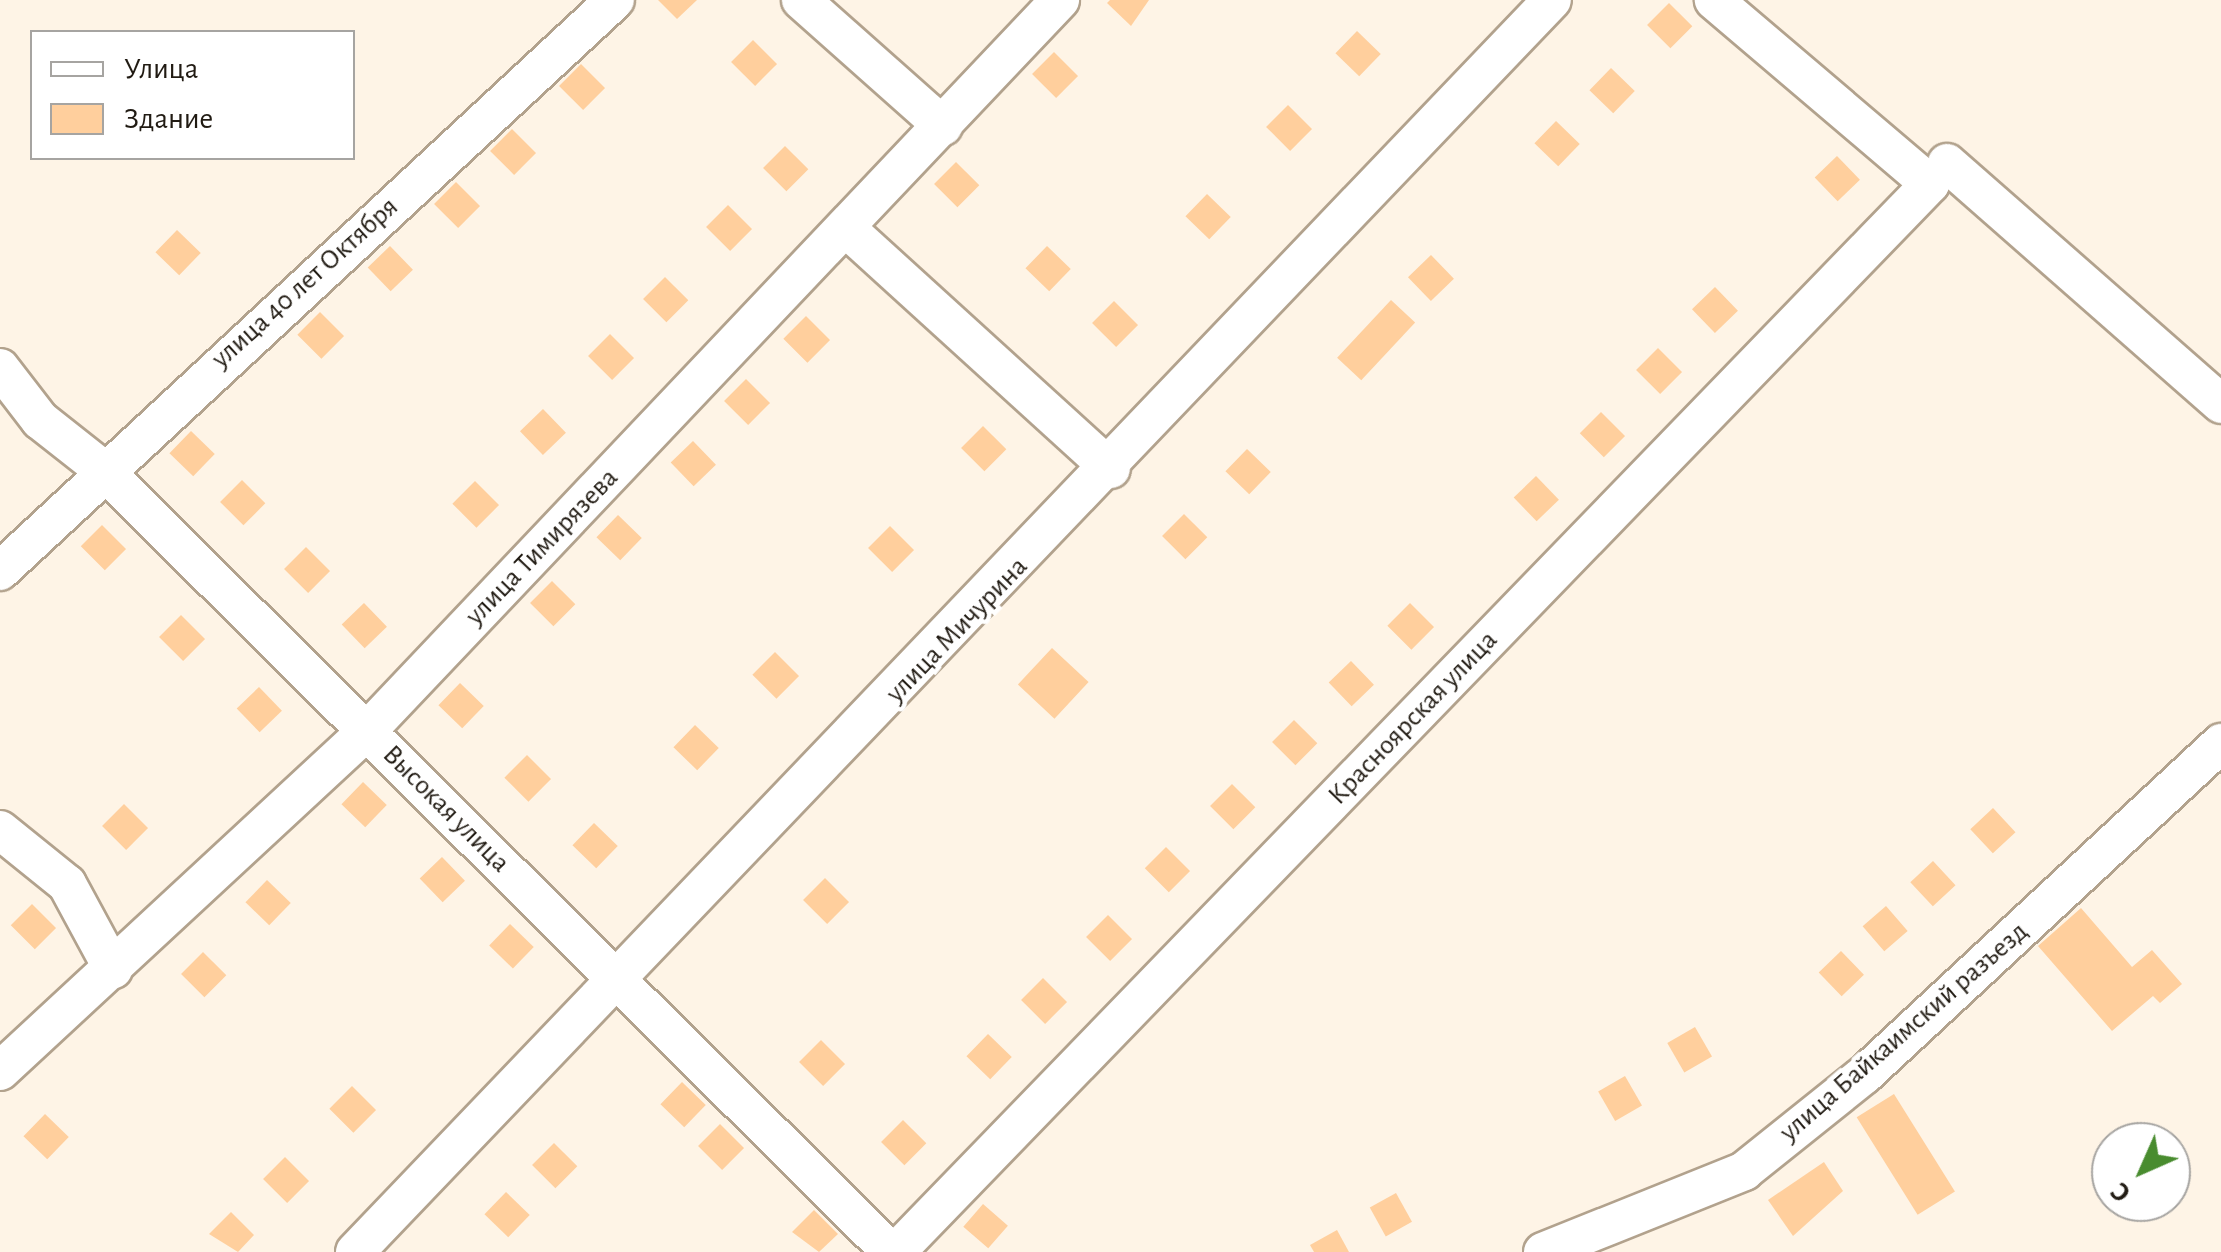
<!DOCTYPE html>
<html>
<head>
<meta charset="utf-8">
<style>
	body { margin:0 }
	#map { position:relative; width:2221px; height:1252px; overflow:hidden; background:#fef4e6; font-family:"Alegreya Sans",sans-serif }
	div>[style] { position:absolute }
	.building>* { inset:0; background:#ffcf9d; transform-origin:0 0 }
	.roads { filter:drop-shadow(2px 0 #b2a28d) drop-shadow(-2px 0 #b2a28d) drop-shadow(0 2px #b2a28d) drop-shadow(0 -2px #b2a28d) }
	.minor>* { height:38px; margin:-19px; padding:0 19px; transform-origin:19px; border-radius:19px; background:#fff }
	span { translate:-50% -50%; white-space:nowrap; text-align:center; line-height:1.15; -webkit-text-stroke:9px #fff; paint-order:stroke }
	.street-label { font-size:28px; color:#211b13 }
	.legend { position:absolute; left:30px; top:30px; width:325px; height:130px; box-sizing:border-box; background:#fff; border:2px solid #a6a4a1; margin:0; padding:12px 18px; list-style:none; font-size:30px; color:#211b13 }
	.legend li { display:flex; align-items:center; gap:20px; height:50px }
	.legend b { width:50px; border:2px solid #a6a4a1 }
	.north { position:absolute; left:2091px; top:1122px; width:100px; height:100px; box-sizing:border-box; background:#fff; border:2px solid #a6a4a1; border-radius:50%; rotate:225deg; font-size:28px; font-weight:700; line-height:40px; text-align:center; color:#211b13 }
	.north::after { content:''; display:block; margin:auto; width:35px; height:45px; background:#498c2f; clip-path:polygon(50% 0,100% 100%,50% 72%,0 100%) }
</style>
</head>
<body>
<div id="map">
	<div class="building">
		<div style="clip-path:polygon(658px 0,697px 0,677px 19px)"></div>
		<div style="clip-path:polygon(1149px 0,1131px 26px,1107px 3px,1110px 0)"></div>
		<div style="left:1669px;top:3px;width:33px;height:31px;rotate:45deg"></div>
		<div style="left:1357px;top:31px;width:33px;height:31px;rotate:44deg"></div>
		<div style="left:753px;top:40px;width:34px;height:31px;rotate:45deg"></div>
		<div style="left:1054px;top:52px;width:34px;height:31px;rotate:45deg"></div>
		<div style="left:581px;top:64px;width:34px;height:31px;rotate:45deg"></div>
		<div style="left:1611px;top:68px;width:33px;height:31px;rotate:44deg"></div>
		<div style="left:1288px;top:105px;width:34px;height:31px;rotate:45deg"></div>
		<div style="left:1556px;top:121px;width:33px;height:31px;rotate:44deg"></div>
		<div style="left:512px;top:129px;width:34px;height:31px;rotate:45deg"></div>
		<div style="left:785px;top:146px;width:33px;height:31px;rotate:45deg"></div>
		<div style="left:1837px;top:156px;width:33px;height:31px;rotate:46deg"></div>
		<div style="left:956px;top:162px;width:33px;height:31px;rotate:45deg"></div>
		<div style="left:456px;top:182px;width:34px;height:31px;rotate:45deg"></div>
		<div style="left:1207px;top:194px;width:33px;height:31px;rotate:44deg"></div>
		<div style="left:728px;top:205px;width:34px;height:31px;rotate:45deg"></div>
		<div style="left:177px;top:230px;width:33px;height:31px;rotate:44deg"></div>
		<div style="left:390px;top:246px;width:33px;height:31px;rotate:46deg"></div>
		<div style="left:1047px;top:246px;width:33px;height:31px;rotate:44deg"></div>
		<div style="left:1431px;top:255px;width:33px;height:32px;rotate:46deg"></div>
		<div style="left:665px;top:277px;width:33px;height:31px;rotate:45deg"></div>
		<div style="left:1715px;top:287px;width:33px;height:32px;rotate:46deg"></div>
		<div style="left:1391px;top:300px;width:33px;height:79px;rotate:43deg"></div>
		<div style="left:1114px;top:301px;width:34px;height:31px;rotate:45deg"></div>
		<div style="left:320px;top:312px;width:34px;height:32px;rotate:45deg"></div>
		<div style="left:806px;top:316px;width:34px;height:32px;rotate:45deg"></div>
		<div style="left:610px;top:334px;width:34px;height:31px;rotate:45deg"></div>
		<div style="left:1658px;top:348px;width:34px;height:31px;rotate:45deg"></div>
		<div style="left:746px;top:379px;width:34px;height:31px;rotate:45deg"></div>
		<div style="left:543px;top:409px;width:33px;height:32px;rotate:46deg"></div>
		<div style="left:1601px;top:412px;width:34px;height:30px;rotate:45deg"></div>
		<div style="left:983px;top:426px;width:33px;height:31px;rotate:45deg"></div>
		<div style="left:191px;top:431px;width:33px;height:31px;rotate:44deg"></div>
		<div style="left:693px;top:441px;width:33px;height:31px;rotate:46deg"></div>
		<div style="left:1247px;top:449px;width:33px;height:31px;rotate:44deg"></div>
		<div style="left:1536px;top:476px;width:33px;height:31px;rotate:46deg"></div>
		<div style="left:242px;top:480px;width:33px;height:31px;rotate:45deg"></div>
		<div style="left:475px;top:481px;width:34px;height:32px;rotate:45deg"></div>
		<div style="left:1184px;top:514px;width:33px;height:31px;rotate:45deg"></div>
		<div style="left:618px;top:515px;width:33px;height:31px;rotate:44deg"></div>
		<div style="left:102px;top:525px;width:34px;height:30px;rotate:45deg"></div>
		<div style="left:890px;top:526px;width:34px;height:31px;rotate:45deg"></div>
		<div style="left:306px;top:547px;width:34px;height:31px;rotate:45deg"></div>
		<div style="left:552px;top:581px;width:33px;height:31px;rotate:45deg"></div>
		<div style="left:364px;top:603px;width:33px;height:31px;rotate:46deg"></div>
		<div style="left:1410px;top:603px;width:34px;height:32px;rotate:45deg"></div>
		<div style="left:181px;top:615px;width:34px;height:31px;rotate:45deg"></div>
		<div style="left:1052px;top:648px;width:50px;height:50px;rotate:43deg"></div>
		<div style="left:775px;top:652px;width:34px;height:32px;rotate:45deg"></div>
		<div style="left:1351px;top:661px;width:33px;height:31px;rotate:46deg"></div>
		<div style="left:460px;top:683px;width:33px;height:31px;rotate:44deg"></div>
		<div style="left:259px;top:687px;width:33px;height:31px;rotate:46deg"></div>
		<div style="left:1294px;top:720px;width:33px;height:31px;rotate:45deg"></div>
		<div style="left:695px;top:725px;width:33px;height:31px;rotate:44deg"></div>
		<div style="left:527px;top:755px;width:34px;height:32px;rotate:45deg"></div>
		<div style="left:363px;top:782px;width:33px;height:31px;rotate:44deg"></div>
		<div style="left:1232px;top:784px;width:33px;height:31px;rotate:45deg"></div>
		<div style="left:124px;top:804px;width:34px;height:31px;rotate:45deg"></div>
		<div style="left:1993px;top:808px;width:33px;height:31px;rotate:47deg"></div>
		<div style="left:594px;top:823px;width:33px;height:31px;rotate:44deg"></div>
		<div style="left:1166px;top:847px;width:34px;height:30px;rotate:45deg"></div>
		<div style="left:442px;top:857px;width:33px;height:31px;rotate:46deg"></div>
		<div style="left:1933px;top:861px;width:33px;height:31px;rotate:47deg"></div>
		<div style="left:825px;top:878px;width:34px;height:31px;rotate:45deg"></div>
		<div style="left:267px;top:880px;width:33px;height:31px;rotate:44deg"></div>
		<div style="left:32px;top:904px;width:34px;height:30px;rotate:45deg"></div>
		<div style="left:1886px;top:906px;width:33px;height:31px;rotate:49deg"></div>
		<div style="clip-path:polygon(2081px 908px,2132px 967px,2152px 950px,2182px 984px,2160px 1003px,2153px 996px,2112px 1031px,2038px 946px)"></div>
		<div style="left:1108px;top:915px;width:34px;height:31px;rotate:45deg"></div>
		<div style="left:510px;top:924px;width:33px;height:30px;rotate:44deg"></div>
		<div style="left:1841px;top:951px;width:33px;height:31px;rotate:46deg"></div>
		<div style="left:203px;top:952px;width:33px;height:31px;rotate:45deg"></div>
		<div style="left:1043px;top:978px;width:34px;height:31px;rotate:45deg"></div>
		<div style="left:1695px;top:1027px;width:34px;height:32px;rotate:60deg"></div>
		<div style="left:988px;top:1034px;width:33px;height:31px;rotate:44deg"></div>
		<div style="left:821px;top:1040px;width:34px;height:31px;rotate:45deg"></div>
		<div style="left:1625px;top:1076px;width:34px;height:31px;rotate:60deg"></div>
		<div style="left:682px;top:1082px;width:33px;height:31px;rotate:44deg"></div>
		<div style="left:352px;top:1086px;width:34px;height:32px;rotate:45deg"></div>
		<div style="left:1894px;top:1094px;width:115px;height:44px;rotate:58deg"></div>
		<div style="left:45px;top:1114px;width:33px;height:31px;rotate:44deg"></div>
		<div style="left:903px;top:1120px;width:33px;height:31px;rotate:45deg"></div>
		<div style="left:720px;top:1124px;width:34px;height:31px;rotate:45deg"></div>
		<div style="left:554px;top:1143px;width:33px;height:31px;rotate:45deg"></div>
		<div style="left:285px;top:1157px;width:34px;height:31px;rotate:45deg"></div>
		<div style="clip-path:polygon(1824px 1162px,1843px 1191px,1793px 1236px,1768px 1200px)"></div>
		<div style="left:506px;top:1192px;width:33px;height:31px;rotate:44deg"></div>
		<div style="left:1396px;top:1193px;width:33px;height:30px;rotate:61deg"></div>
		<div style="left:983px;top:1204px;width:33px;height:30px;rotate:41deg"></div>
		<div style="clip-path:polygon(814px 1210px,838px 1234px,819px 1252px,792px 1232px)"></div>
		<div style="clip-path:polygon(231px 1212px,254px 1235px,238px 1252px,209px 1234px)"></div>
		<div style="clip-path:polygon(1337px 1230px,1349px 1252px,1314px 1252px,1310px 1245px)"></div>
	</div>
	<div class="roads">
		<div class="minor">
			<div style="left:801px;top:0;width:190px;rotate:41.6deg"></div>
			<div style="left:1947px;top:163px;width:365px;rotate:41.3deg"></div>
			<div style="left:846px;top:228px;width:358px;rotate:42.3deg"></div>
			<div style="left:0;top:368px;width:66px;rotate:52.4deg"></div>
			<div style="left:40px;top:420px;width:79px;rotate:38.3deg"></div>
			<div style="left:102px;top:469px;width:1112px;rotate:44.78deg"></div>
			<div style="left:0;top:571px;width:839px;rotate:-42.88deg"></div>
			<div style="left:0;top:830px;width:86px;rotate:38.9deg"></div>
			<div style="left:67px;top:884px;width:97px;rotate:61.6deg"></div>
			<div style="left:0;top:1071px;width:502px;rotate:-42.82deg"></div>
			<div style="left:368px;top:730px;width:1006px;rotate:-46.53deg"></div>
			<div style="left:355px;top:1252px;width:1732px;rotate:-46.29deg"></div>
			<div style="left:896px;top:1252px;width:1487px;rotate:-45.93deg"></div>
			<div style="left:1930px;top:184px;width:284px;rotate:-139.6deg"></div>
			<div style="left:1543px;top:1252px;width:217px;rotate:-21.9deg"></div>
			<div style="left:1744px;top:1171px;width:154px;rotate:-38.7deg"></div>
			<div style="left:1864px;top:1075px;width:488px;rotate:-42.9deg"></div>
		</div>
	</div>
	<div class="street-label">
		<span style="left:305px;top:283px;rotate:-42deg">улица 40 лет Октября</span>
		<span style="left:542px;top:547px;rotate:-46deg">улица Тимирязева</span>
		<span style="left:957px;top:630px;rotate:-46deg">улица Мичурина</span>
		<span style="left:1413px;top:718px;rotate:-46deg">Красноярская улица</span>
		<span style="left:446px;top:809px;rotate:45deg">Высокая улица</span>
		<span style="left:1904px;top:1032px;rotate:-41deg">улица Байкаимский разъезд</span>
	</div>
	<ul class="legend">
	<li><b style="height:12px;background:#fff"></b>Улица</li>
	<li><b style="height:28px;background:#ffcf9d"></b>Здание</li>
	</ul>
	<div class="north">С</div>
</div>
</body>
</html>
